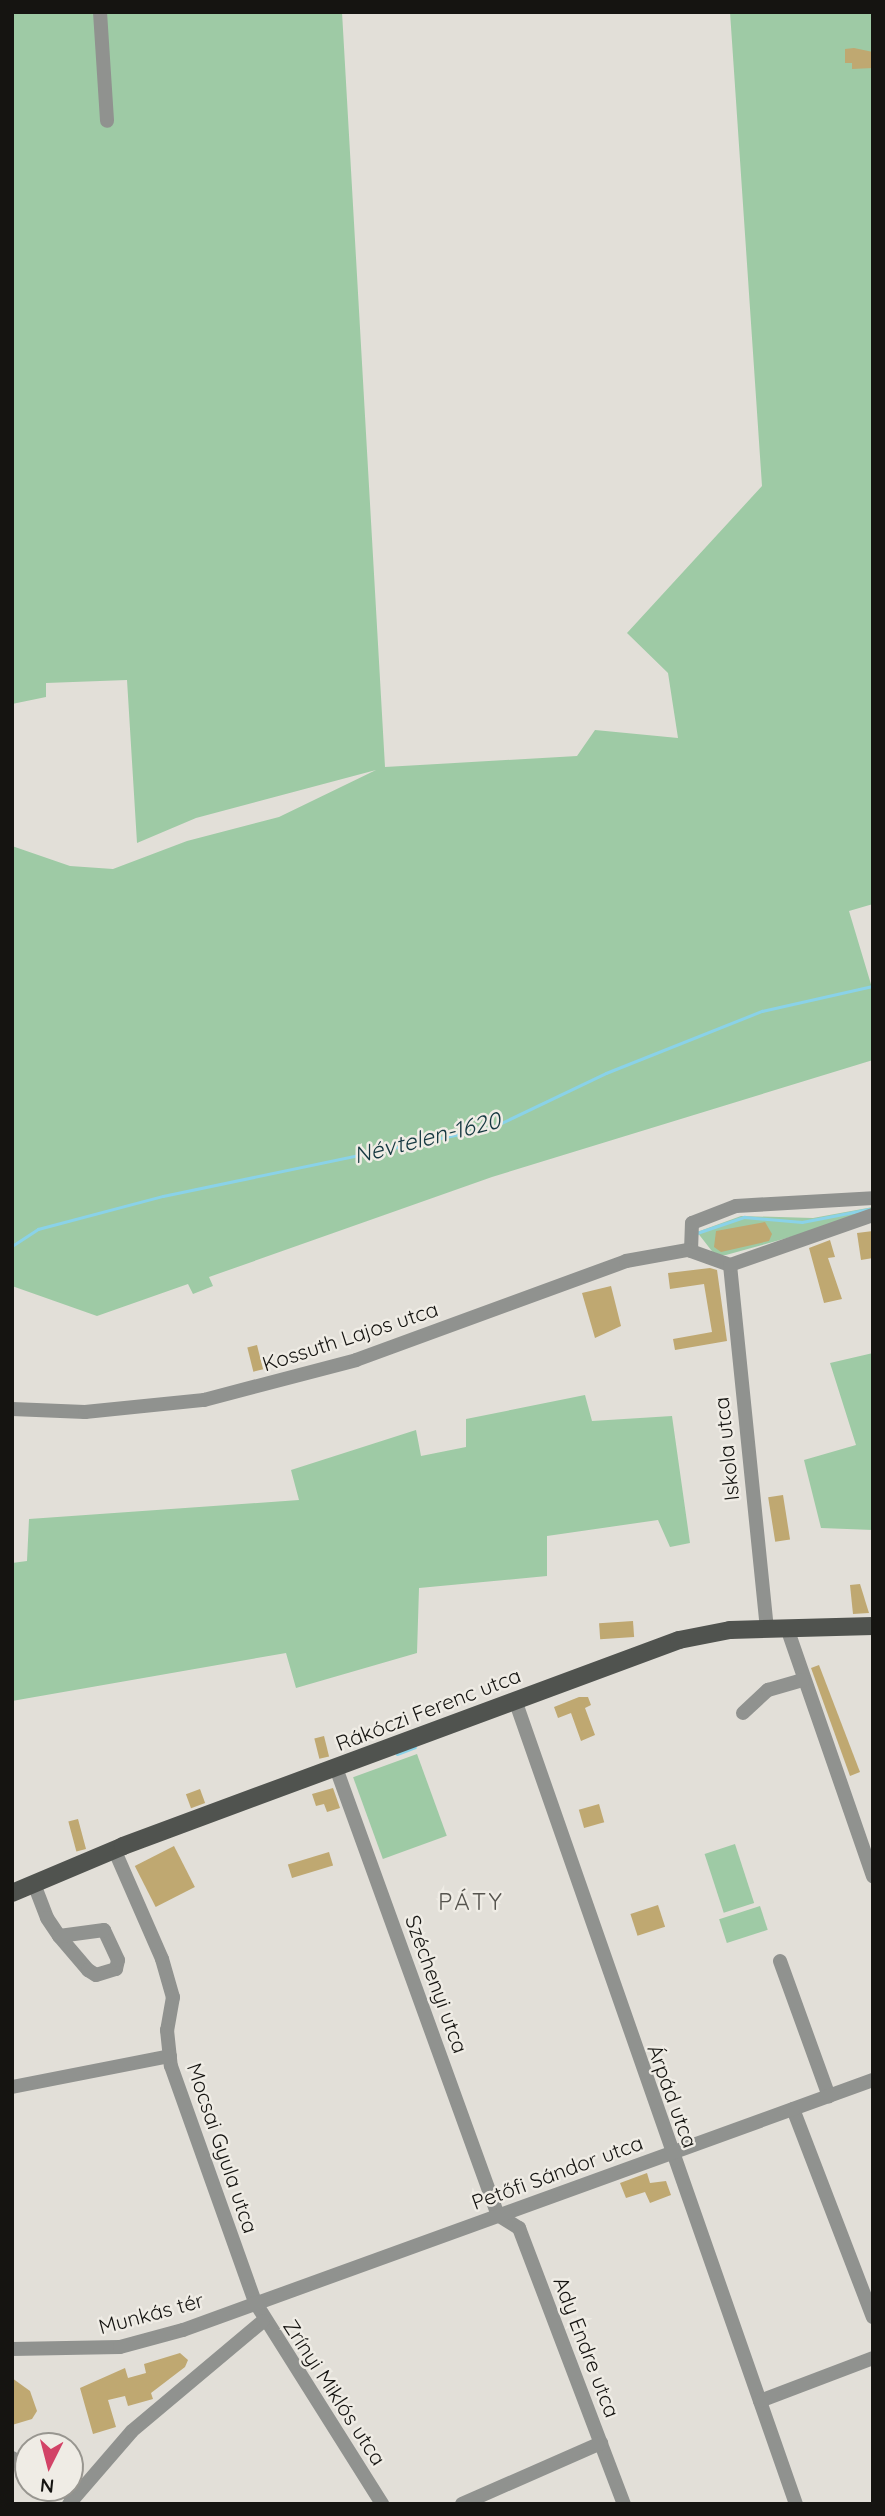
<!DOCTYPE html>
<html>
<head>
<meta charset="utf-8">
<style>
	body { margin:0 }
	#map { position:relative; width:885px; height:2516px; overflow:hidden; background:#e2dfd8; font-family:Quicksand,sans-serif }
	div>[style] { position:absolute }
	.green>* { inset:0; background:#9ecaa5; transform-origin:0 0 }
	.stream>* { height:2.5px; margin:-1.25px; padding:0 1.25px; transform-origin:1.25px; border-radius:1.25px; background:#8ad2e8 }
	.building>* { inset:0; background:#bfa871; transform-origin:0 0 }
	.minor>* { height:14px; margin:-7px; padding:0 7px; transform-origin:7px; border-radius:7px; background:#90928f }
	.major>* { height:18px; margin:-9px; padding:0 9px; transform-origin:9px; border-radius:9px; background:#50534f }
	span { translate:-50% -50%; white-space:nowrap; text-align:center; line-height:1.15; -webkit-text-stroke:5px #efece5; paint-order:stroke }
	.street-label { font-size:21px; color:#151411 }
	.water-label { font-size:23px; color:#153841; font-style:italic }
	.quarter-label { font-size:24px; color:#56544e; letter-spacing:2px }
	.frame { position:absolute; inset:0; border:14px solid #151411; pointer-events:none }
	.north { position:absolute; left:14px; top:2432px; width:70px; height:70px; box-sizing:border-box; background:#efece5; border:2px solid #989690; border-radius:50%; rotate:186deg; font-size:19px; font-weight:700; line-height:28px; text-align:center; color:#151411 }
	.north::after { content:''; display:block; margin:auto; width:24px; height:32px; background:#d24367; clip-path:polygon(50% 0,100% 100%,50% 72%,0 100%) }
</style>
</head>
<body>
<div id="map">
	<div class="green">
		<div style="clip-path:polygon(12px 12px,342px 12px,385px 767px,577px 756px,595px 730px,678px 738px,668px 673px,627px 633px,762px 486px,730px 12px,873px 12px,873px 904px,849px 911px,873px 991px,873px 1060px,492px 1177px,209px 1277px,213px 1286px,193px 1294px,188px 1284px,97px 1316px,12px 1286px,12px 846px,70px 866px,113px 869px,187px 841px,279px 817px,376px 770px,196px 818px,137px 843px,127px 680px,46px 683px,46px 697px,12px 704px)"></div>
		<div style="clip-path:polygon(873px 1207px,873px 1214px,726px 1255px,715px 1255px,697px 1232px,741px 1216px,813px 1218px)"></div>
		<div style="clip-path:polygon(873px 1353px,873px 1530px,821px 1528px,804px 1460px,856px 1445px,830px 1363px)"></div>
		<div style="clip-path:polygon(585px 1395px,592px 1421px,672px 1416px,690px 1543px,670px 1547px,658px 1520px,547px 1536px,547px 1576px,419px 1588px,417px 1653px,296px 1688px,286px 1653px,12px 1701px,12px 1563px,27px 1561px,29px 1519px,299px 1500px,291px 1470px,416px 1430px,421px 1456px,466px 1447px,466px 1419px)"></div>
		<div style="left:417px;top:1754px;width:87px;height:68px;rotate:70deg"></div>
		<div style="left:735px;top:1844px;width:62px;height:32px;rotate:72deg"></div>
		<div style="left:760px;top:1906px;width:25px;height:43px;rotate:72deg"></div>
	</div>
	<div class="stream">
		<div style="left:697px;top:1233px;width:50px;rotate:-18.8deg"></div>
		<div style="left:744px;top:1217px;width:58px;rotate:4.9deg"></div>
		<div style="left:802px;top:1222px;width:68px;rotate:-11deg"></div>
		<div style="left:12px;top:1246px;width:31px;rotate:-33deg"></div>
		<div style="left:38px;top:1229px;width:129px;rotate:-14.8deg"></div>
		<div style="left:163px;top:1196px;width:337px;rotate:-11.8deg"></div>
		<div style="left:493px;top:1127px;width:125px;rotate:-25.5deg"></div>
		<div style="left:606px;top:1073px;width:168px;rotate:-21.7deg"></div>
		<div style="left:762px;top:1011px;width:114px;rotate:-12.7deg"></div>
		<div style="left:397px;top:1754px;width:19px;rotate:-21deg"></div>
	</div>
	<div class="building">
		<div style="clip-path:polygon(854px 48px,873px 52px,873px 68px,852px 69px,852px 63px,845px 63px,845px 49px)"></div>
		<div style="clip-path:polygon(765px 1222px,772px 1234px,769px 1241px,721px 1252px,714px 1247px,716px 1231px)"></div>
		<div style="clip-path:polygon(873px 1231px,873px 1258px,861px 1260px,857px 1233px)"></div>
		<div style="clip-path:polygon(830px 1240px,835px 1257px,828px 1258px,842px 1299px,824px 1303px,809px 1248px)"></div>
		<div style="clip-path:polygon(710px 1268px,717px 1270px,727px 1341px,675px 1350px,673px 1339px,712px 1332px,704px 1284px,670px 1289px,668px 1273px)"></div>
		<div style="clip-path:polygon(611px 1286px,621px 1326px,595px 1338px,582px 1293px)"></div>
		<div style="left:257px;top:1345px;width:25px;height:10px;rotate:76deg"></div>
		<div style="left:783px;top:1495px;width:45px;height:15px;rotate:81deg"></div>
		<div style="clip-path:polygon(860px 1584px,869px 1613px,853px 1614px,850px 1585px)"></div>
		<div style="left:633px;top:1621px;width:16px;height:34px;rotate:86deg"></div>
		<div style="clip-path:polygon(819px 1665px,860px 1772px,850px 1776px,811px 1668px)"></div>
		<div style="clip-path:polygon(579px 1697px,588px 1697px,591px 1705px,585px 1708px,595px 1735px,581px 1741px,571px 1713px,558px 1718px,554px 1707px)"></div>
		<div style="left:324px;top:1736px;width:21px;height:10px;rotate:76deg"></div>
		<div style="clip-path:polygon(333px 1788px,340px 1808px,327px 1812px,324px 1804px,316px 1806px,312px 1794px)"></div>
		<div style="left:200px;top:1789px;width:15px;height:15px;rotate:70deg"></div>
		<div style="left:599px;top:1804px;width:19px;height:21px;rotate:74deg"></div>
		<div style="left:78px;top:1819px;width:31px;height:10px;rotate:75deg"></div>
		<div style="left:174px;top:1846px;width:46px;height:44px;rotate:63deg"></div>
		<div style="left:329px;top:1852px;width:14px;height:43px;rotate:73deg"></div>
		<div style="left:658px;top:1905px;width:23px;height:29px;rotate:72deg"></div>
		<div style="clip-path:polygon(647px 2173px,650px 2183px,666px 2181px,671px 2195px,650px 2203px,645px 2192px,626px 2198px,620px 2183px)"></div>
		<div style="clip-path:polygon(180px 2353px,188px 2360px,185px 2367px,151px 2393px,153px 2399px,128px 2406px,125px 2396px,108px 2400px,116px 2427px,93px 2434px,80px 2388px,125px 2368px,128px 2378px,146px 2373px,144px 2364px)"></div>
		<div style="clip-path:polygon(12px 2378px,30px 2391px,37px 2411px,32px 2419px,12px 2425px)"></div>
	</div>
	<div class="minor">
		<div style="left:100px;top:12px;width:109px;rotate:86.3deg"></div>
		<div style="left:691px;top:1251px;width:28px;rotate:-88deg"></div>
		<div style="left:692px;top:1223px;width:47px;rotate:-21.1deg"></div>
		<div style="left:736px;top:1206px;width:137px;rotate:-3.3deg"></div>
		<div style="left:730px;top:1265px;width:366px;rotate:84.2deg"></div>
		<div style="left:12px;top:1409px;width:73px;rotate:2.4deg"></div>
		<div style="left:85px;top:1412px;width:120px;rotate:-5.8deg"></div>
		<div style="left:204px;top:1400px;width:157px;rotate:-14.7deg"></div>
		<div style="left:356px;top:1360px;width:288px;rotate:-20.1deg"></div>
		<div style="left:626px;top:1261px;width:63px;rotate:-10.1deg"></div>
		<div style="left:688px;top:1250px;width:45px;rotate:19.7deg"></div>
		<div style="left:730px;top:1265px;width:151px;rotate:-19.3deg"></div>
		<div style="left:787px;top:1628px;width:263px;rotate:70.9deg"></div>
		<div style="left:515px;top:1700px;width:852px;rotate:70.74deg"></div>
		<div style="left:743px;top:1713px;width:34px;rotate:-43deg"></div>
		<div style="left:768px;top:1690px;width:36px;rotate:-16deg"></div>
		<div style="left:336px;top:1768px;width:475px;rotate:70.1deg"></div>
		<div style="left:498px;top:2215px;width:25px;rotate:32deg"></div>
		<div style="left:519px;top:2228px;width:295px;rotate:69.2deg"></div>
		<div style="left:114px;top:1849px;width:120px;rotate:66.4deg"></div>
		<div style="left:162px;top:1959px;width:40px;rotate:74deg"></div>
		<div style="left:173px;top:1997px;width:34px;rotate:100deg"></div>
		<div style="left:167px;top:2030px;width:36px;rotate:84deg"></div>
		<div style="left:171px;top:2066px;width:251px;rotate:70.4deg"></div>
		<div style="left:255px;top:2302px;width:239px;rotate:57.8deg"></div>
		<div style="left:34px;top:1884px;width:36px;rotate:69deg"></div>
		<div style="left:47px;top:1918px;width:22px;rotate:56deg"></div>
		<div style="left:59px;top:1936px;width:45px;rotate:49.5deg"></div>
		<div style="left:88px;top:1970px;width:9px;rotate:32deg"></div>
		<div style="left:96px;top:1975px;width:21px;rotate:-17deg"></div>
		<div style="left:116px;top:1969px;width:9px;rotate:-77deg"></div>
		<div style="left:118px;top:1960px;width:33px;rotate:-115deg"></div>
		<div style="left:104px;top:1930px;width:45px;rotate:172.4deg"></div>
		<div style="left:780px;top:1961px;width:144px;rotate:70.1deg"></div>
		<div style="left:12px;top:2087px;width:161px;rotate:-11.1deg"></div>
		<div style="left:793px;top:2109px;width:223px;rotate:69deg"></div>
		<div style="left:12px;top:2349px;width:108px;rotate:-1.1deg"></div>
		<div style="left:120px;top:2347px;width:65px;rotate:-15.1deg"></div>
		<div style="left:183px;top:2330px;width:734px;rotate:-19.92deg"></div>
		<div style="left:760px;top:2401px;width:121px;rotate:-20.8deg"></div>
		<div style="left:12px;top:2458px;width:19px;rotate:32deg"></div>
		<div style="left:61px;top:2488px;width:16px;rotate:35deg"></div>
		<div style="left:69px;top:2504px;width:96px;rotate:-49.2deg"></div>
		<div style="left:132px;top:2431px;width:171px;rotate:-40deg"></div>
		<div style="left:462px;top:2504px;width:152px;rotate:-23.7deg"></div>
	</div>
	<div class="major">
		<div style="left:12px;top:1893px;width:121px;rotate:-22.9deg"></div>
		<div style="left:123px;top:1846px;width:593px;rotate:-20.33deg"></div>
		<div style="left:679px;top:1640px;width:52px;rotate:-11.1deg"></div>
		<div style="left:730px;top:1630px;width:143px;rotate:-1.6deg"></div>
	</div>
	<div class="street-label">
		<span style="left:350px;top:1336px;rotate:-18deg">Kossuth Lajos utca</span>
		<span style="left:726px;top:1449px;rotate:-96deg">Iskola utca</span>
		<span style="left:428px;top:1709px;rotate:-21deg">Rákóczi Ferenc utca</span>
		<span style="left:437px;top:1984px;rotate:70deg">Széchenyi utca</span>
		<span style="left:673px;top:2096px;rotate:70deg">Árpád utca</span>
		<span style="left:223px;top:2148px;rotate:71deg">Mocsai Gyula utca</span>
		<span style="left:557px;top:2172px;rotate:-20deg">Petőfi Sándor utca</span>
		<span style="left:151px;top:2313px;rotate:-15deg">Munkás tér</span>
		<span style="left:587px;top:2347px;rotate:69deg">Ady Endre utca</span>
		<span style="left:335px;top:2392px;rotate:57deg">Zrínyi Miklós utca</span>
	</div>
	<div class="water-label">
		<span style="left:427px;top:1138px;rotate:-14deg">Névtelen-1620</span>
	</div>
	<div class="quarter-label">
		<span style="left:471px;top:1902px">PÁTY</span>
	</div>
	<div class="frame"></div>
	<div class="north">N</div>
</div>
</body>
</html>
